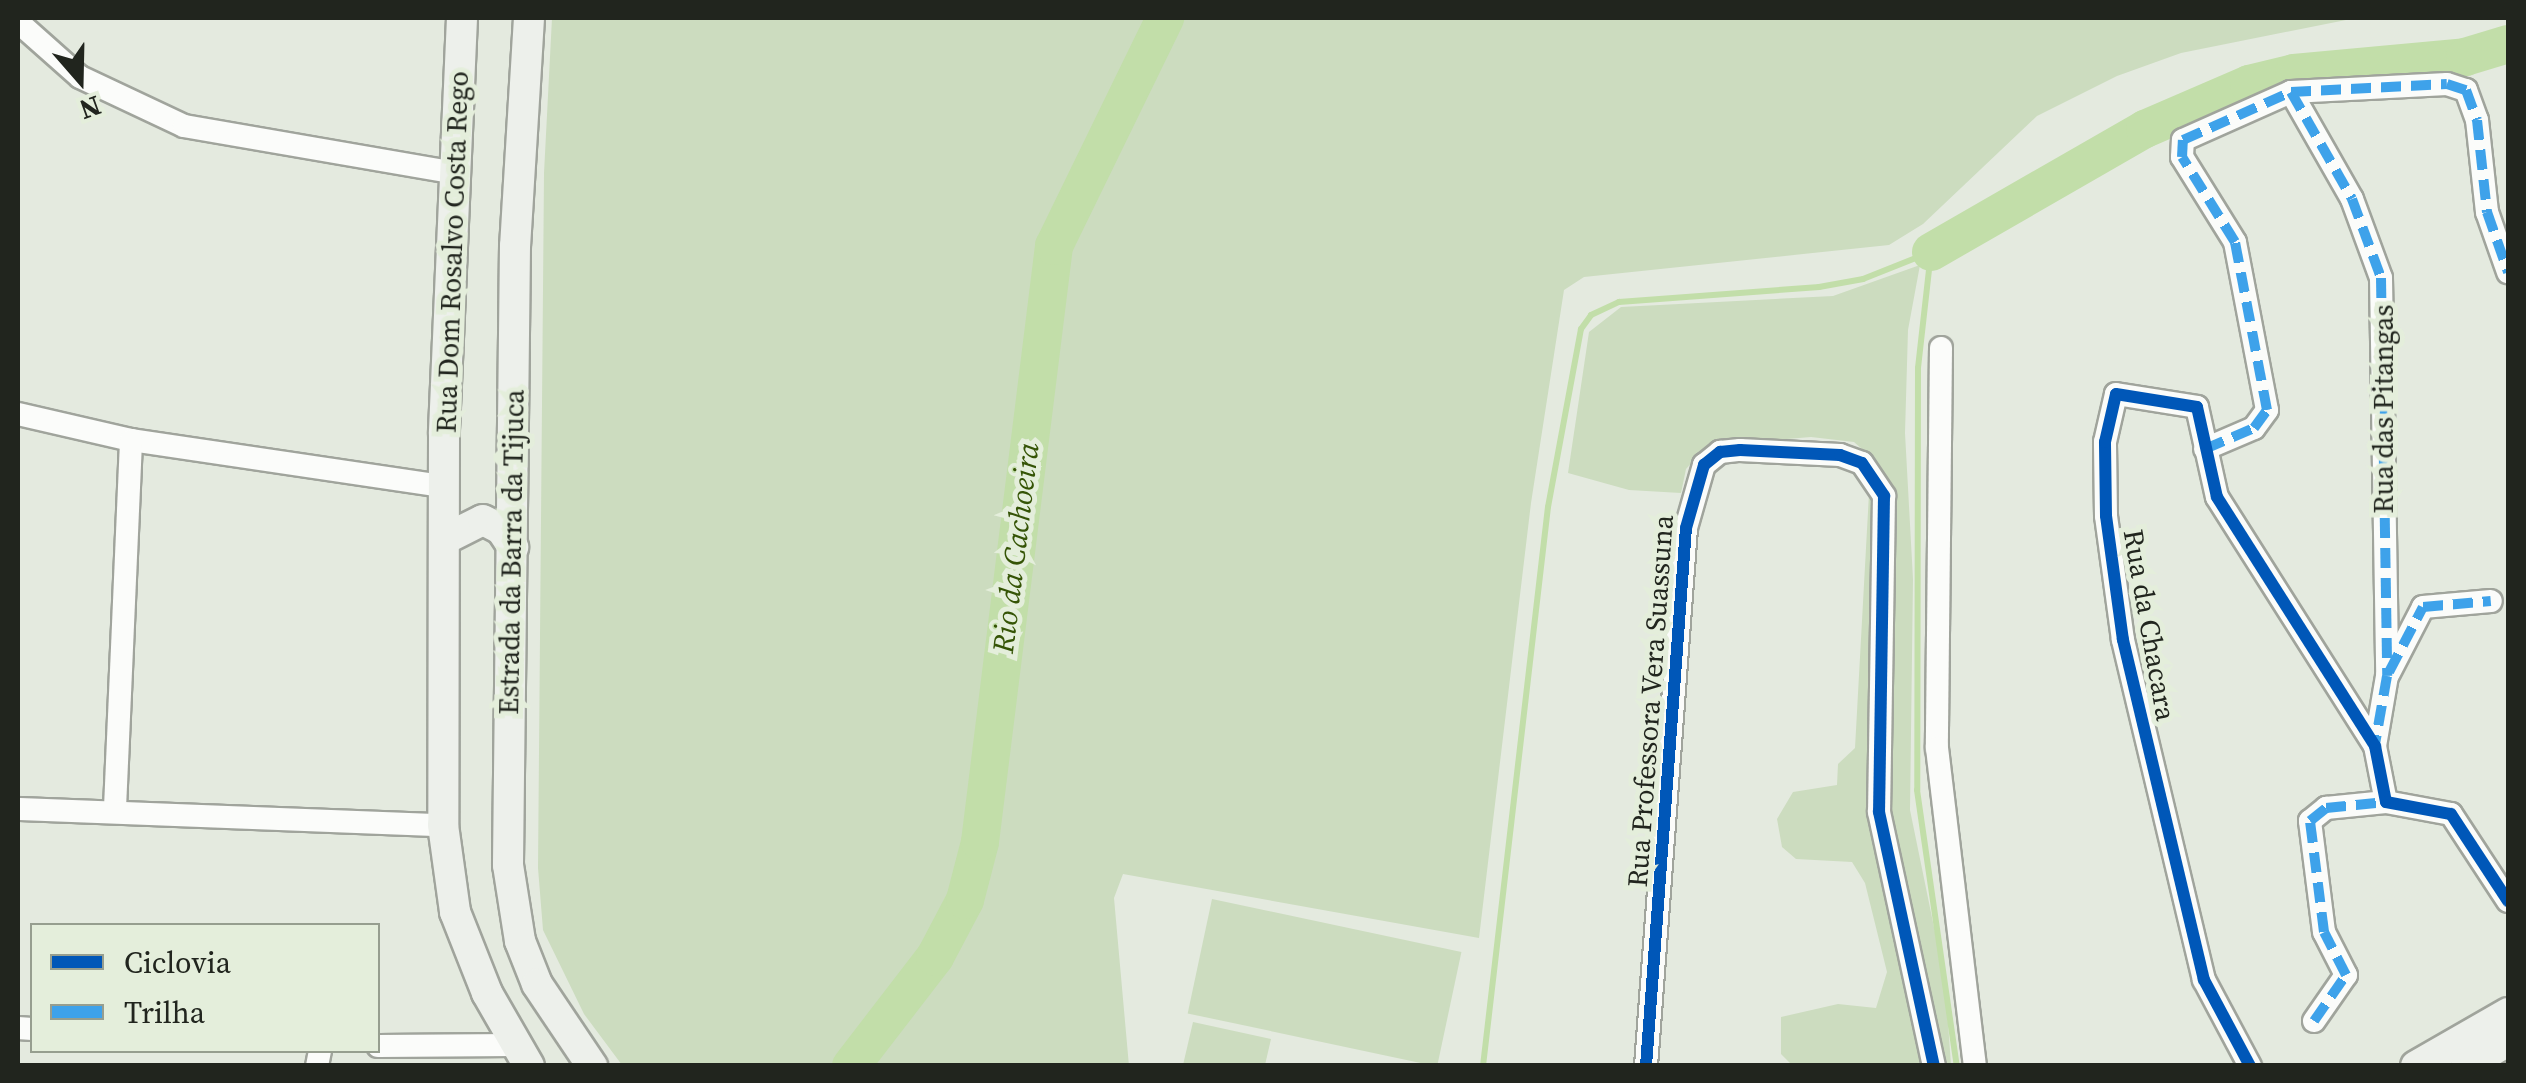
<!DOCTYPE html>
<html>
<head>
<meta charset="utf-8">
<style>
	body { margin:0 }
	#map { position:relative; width:2526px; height:1083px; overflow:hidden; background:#e4eadf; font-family:"Source Serif 4",serif }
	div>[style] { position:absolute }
	.green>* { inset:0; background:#ccdcbf; transform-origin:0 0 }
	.stream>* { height:6px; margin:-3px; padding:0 3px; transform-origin:3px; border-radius:3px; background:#c2dea9 }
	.river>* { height:38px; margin:-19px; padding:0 19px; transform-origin:19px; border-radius:19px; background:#c2dea9 }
	.roads { filter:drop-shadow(2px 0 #a0a49c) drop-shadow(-2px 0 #a0a49c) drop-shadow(0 2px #a0a49c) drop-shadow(0 -2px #a0a49c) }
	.street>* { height:22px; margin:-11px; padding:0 11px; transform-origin:11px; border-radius:11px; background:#fbfcfa }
	.secondary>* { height:30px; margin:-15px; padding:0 15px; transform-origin:15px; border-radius:15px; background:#edf0eb }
	.quiet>* { height:10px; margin-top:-5px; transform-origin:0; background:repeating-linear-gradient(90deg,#3ea2ea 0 20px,transparent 0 30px) }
	.cycleway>* { height:12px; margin:-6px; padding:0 6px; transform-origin:6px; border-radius:6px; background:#0057b8 }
	span { translate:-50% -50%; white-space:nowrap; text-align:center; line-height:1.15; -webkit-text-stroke:10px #e4eedb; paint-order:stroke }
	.street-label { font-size:28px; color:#21251e }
	.water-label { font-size:30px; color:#355406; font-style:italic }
	.frame { position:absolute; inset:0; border:20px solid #21251e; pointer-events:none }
	.legend { position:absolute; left:30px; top:923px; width:350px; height:130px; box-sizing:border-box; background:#e4eedb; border:2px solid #969e8f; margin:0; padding:12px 18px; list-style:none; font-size:30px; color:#21251e }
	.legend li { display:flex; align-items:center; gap:20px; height:50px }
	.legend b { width:50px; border:2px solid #969e8f }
	.north { position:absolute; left:30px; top:30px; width:100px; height:100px; -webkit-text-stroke:8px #e4eedb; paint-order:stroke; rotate:160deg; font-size:28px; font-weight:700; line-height:40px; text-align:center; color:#21251e }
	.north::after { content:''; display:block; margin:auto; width:35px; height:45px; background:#21251e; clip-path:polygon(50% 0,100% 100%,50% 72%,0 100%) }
</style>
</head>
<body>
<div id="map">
	<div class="green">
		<div style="clip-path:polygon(552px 18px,2356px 18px,2181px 53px,2117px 76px,2037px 116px,1923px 224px,1889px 245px,1584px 277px,1564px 290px,1531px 503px,1479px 938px,1123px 874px,1114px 898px,1129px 1066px,622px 1065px,584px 1014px,543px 930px,538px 868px,544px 173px)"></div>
		<div style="clip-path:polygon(1920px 265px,1908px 330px,1905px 433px,1913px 579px,1910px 810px,1945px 981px,1951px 1065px,1792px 1065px,1781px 1054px,1781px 1017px,1838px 1004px,1876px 1008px,1887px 972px,1865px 883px,1852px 862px,1796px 859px,1782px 847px,1777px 819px,1793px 792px,1837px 785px,1838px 764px,1855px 748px,1871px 457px,1854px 442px,1811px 437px,1707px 446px,1686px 469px,1681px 493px,1629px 490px,1568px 473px,1589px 332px,1621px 307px,1833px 296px)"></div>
		<div style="left:1212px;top:899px;width:255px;height:117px;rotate:12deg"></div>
		<div style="clip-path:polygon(1193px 1022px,1271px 1039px,1265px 1065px,1183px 1065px)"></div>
	</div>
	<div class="stream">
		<div style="left:1483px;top:1066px;width:563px;rotate:-83.37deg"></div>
		<div style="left:1548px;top:507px;width:181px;rotate:-79.5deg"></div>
		<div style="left:1581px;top:329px;width:17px;rotate:-54deg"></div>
		<div style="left:1591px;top:315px;width:31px;rotate:-25deg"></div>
		<div style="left:1619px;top:302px;width:201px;rotate:-4.3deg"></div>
		<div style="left:1819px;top:287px;width:45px;rotate:-10.3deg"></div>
		<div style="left:1863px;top:279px;width:73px;rotate:-21.7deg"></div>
		<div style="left:1931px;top:252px;width:117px;rotate:96.4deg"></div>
		<div style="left:1918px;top:368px;width:422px;rotate:90.1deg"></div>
		<div style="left:1917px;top:790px;width:279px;rotate:81.8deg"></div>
	</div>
	<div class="river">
		<div style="left:1931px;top:252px;width:247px;rotate:-29.9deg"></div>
		<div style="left:2145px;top:129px;width:113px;rotate:-23.4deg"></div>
		<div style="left:2249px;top:84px;width:46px;rotate:-13.7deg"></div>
		<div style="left:2294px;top:73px;width:172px;rotate:-5.3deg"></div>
		<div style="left:2465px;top:57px;width:45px;rotate:-16.8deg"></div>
		<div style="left:851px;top:1066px;width:138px;rotate:-52.4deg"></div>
		<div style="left:935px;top:957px;width:64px;rotate:-62.2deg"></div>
		<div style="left:965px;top:900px;width:60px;rotate:-75.5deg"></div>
		<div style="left:980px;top:842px;width:601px;rotate:-82.92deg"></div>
		<div style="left:1054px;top:246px;width:254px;rotate:-64deg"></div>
	</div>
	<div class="roads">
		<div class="street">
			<div style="left:18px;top:22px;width:83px;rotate:41.6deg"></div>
			<div style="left:80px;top:77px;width:115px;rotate:25.2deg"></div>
			<div style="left:184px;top:126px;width:271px;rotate:9.8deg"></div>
			<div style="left:2291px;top:92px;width:123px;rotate:60.3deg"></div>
			<div style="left:2352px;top:199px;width:84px;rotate:69.8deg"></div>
			<div style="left:2381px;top:278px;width:398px;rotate:89.1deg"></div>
			<div style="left:2387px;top:676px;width:71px;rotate:99.7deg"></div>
			<div style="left:1941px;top:348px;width:400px;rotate:90.6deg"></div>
			<div style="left:1937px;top:748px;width:320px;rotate:83.2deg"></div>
			<div style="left:18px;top:414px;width:116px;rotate:13deg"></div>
			<div style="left:131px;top:440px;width:316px;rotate:8.4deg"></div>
			<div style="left:2205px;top:449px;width:53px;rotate:-23.2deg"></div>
			<div style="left:2254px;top:428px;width:22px;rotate:-54deg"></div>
			<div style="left:2267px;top:410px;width:171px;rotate:-100.8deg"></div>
			<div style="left:2235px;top:242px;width:100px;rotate:-121.9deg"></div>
			<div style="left:2182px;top:157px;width:17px;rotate:-87deg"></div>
			<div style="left:2183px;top:140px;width:118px;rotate:-24deg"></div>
			<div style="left:2291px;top:92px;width:156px;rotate:-2.9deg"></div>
			<div style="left:2447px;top:84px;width:20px;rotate:18deg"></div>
			<div style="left:2466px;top:90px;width:32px;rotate:70deg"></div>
			<div style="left:2477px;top:120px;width:93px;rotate:83.8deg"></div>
			<div style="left:2487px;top:212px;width:64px;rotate:70.7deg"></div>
			<div style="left:2389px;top:673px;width:74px;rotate:-62.7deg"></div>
			<div style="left:2423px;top:607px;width:68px;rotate:-5deg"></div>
			<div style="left:115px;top:808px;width:368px;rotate:-87.5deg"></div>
			<div style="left:18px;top:809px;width:425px;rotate:2.2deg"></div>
			<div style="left:2314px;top:1021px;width:56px;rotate:-55.2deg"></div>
			<div style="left:2346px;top:975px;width:48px;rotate:-117.1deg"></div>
			<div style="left:2324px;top:932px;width:112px;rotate:-97.2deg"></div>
			<div style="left:2310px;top:821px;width:21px;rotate:-39deg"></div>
			<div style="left:2326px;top:808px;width:60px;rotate:-5.7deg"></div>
			<div style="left:18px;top:1028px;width:14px;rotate:4deg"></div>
			<div style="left:378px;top:1046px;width:136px;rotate:-0.4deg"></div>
			<div style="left:317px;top:1066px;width:16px;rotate:-79deg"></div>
			<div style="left:1646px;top:1066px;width:539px;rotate:-85.75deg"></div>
			<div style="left:1686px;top:528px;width:66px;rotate:-74.1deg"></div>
			<div style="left:1704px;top:465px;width:21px;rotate:-39deg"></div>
			<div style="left:1720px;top:452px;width:20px;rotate:-6deg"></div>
			<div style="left:1740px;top:450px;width:100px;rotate:2.9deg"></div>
			<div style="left:1840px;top:455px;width:23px;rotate:20deg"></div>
			<div style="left:1862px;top:463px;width:40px;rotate:56deg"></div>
			<div style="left:1884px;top:496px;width:316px;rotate:90.9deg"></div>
			<div style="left:1879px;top:812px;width:260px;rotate:77.8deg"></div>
			<div style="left:2250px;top:1066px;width:98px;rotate:-118.1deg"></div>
			<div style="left:2204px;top:980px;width:350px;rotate:-103.4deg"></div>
			<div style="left:2123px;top:640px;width:125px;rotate:-97.8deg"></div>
			<div style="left:2106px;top:516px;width:74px;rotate:-90.8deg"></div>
			<div style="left:2105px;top:442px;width:49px;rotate:-77.1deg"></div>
			<div style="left:2116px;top:394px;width:82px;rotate:9.1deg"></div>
			<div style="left:2197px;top:407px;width:92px;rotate:77.5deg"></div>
			<div style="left:2217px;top:497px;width:295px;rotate:57.6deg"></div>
			<div style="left:2375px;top:746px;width:57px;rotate:78.9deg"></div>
			<div style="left:2386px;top:802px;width:66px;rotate:10.5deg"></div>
			<div style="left:2451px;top:814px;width:104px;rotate:56.8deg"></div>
		</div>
		<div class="secondary">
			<div style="left:462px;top:18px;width:416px;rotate:92.5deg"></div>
			<div style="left:444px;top:434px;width:391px;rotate:90.1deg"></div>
			<div style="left:443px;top:825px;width:88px;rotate:82.1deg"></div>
			<div style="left:455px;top:912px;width:87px;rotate:68.4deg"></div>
			<div style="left:487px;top:993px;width:84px;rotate:60.1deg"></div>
			<div style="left:529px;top:18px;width:228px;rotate:93.5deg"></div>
			<div style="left:515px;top:246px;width:619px;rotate:90.65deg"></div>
			<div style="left:508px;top:865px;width:77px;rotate:81deg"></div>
			<div style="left:520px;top:941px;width:46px;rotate:68.4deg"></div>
			<div style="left:537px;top:984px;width:99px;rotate:56.1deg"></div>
			<div style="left:445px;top:539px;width:42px;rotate:-26.6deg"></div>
			<div style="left:483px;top:520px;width:20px;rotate:27deg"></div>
			<div style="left:501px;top:529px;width:22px;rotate:56deg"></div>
			<div style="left:2416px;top:1066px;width:106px;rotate:-29.9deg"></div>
			<div style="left:2466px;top:1066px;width:49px;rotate:-30.8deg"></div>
		</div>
	</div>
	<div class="quiet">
		<div style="left:2291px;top:92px;width:123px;rotate:60.3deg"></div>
		<div style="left:2352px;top:199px;width:84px;rotate:69.8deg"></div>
		<div style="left:2381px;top:278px;width:398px;rotate:89.1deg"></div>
		<div style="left:2387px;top:676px;width:69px;rotate:100deg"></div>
		<div style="left:2205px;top:449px;width:53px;rotate:-23.2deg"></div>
		<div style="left:2254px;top:428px;width:22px;rotate:-54deg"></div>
		<div style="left:2267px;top:410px;width:171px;rotate:-100.8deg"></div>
		<div style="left:2235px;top:242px;width:100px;rotate:-121.9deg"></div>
		<div style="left:2182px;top:157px;width:17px;rotate:-87deg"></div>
		<div style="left:2183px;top:140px;width:118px;rotate:-24deg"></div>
		<div style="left:2291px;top:92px;width:156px;rotate:-2.9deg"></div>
		<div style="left:2447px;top:84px;width:20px;rotate:18deg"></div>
		<div style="left:2466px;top:90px;width:32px;rotate:70deg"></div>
		<div style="left:2477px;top:120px;width:93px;rotate:83.8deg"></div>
		<div style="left:2487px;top:212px;width:64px;rotate:70.7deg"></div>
		<div style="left:2389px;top:672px;width:73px;rotate:-62.4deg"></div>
		<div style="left:2423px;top:607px;width:68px;rotate:-5deg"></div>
		<div style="left:2314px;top:1021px;width:56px;rotate:-55.2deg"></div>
		<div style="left:2346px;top:975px;width:48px;rotate:-117.1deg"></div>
		<div style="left:2324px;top:932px;width:112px;rotate:-97.2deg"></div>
		<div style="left:2310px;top:821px;width:21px;rotate:-39deg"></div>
		<div style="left:2326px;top:808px;width:60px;rotate:-5.7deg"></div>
	</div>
	<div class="cycleway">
		<div style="left:1646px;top:1066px;width:539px;rotate:-85.75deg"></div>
		<div style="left:1686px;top:528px;width:66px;rotate:-74.1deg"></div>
		<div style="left:1704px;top:465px;width:21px;rotate:-39deg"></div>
		<div style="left:1720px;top:452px;width:20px;rotate:-6deg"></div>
		<div style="left:1740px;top:450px;width:100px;rotate:2.9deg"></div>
		<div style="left:1840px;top:455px;width:23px;rotate:20deg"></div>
		<div style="left:1862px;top:463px;width:40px;rotate:56deg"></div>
		<div style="left:1884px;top:496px;width:316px;rotate:90.9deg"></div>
		<div style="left:1879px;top:812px;width:260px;rotate:77.8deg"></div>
		<div style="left:2250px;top:1066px;width:98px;rotate:-118.1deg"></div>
		<div style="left:2204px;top:980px;width:350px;rotate:-103.4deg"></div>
		<div style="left:2123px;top:640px;width:125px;rotate:-97.8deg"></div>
		<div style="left:2106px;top:516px;width:74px;rotate:-90.8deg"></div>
		<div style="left:2105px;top:442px;width:49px;rotate:-77.1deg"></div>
		<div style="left:2116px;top:394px;width:82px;rotate:9.1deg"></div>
		<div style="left:2197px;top:407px;width:92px;rotate:77.5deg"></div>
		<div style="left:2217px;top:497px;width:295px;rotate:57.6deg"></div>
		<div style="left:2375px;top:746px;width:57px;rotate:78.9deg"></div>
		<div style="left:2386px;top:802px;width:66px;rotate:10.5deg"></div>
		<div style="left:2451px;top:814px;width:104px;rotate:56.8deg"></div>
	</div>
	<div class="street-label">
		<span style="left:452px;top:252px;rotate:-88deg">Rua Dom Rosalvo Costa Rego</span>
		<span style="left:2383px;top:409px;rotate:-90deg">Rua das Pitangas</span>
		<span style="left:511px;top:552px;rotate:-89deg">Estrada da Barra da Tijuca</span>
		<span style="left:2150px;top:625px;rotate:80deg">Rua da Chacara</span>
		<span style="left:1650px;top:701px;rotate:-86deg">Rua Professora Vera Suassuna</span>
	</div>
	<div class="water-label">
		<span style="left:1016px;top:548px;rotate:-83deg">Rio da Cachoeira</span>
	</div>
	<div class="frame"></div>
	<ul class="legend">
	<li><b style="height:12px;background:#0057b8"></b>Ciclovia</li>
	<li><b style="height:12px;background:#3ea2ea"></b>Trilha</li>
	</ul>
	<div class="north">N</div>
</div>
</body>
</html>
